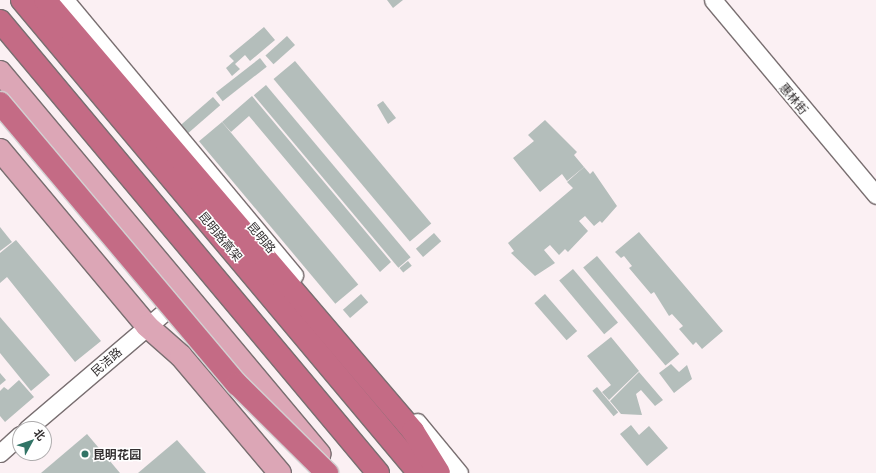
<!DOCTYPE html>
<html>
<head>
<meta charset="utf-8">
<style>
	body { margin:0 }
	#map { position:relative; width:876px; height:473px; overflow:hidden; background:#fbf0f3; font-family:Georgia,"Noto Sans SC",serif }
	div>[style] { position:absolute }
	.building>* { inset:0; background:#b4bebb; transform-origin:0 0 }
	.roads { filter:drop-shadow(1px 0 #796f71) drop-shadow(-1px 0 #796f71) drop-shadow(0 1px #796f71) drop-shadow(0 -1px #796f71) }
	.minor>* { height:17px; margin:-8.5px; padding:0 8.5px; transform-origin:8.5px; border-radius:8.5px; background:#fff }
	.major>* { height:22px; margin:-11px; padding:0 11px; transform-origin:11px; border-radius:11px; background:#dca6b6 }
	.highway>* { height:22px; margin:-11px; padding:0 11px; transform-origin:11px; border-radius:11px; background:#c46b85 }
	.bridges { filter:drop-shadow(1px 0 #d2d1d2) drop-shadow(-1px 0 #d2d1d2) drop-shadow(0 1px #d2d1d2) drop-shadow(0 -1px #d2d1d2) }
	.highway-bridge>* { height:22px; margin:-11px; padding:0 11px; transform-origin:11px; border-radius:11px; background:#c46b85 }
	.dots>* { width:11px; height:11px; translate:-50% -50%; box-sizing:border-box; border:2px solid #fff; border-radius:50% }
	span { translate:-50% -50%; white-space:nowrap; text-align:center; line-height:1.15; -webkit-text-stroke:3px #fff; paint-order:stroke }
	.street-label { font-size:12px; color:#343031 }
	.poi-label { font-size:12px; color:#343031; font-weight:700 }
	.left { translate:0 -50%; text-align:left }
	.north { position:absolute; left:12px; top:421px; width:40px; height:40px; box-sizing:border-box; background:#fff; border:1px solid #aeacad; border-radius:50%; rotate:50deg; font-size:11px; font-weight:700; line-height:16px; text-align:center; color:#343031 }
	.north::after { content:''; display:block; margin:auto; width:14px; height:18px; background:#317466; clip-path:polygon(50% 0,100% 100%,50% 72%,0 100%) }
</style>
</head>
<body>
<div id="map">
	<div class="building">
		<div style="clip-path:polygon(387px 0,403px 0,393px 8px)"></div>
		<div style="clip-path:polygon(264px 27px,275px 40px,250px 61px,245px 55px,235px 64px,240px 69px,232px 76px,226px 68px,234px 61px,229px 56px)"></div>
		<div style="left:287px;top:36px;width:12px;height:29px;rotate:48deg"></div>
		<div style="left:260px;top:58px;width:11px;height:56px;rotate:52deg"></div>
		<div style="left:295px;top:61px;width:212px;height:28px;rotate:50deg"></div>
		<div style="left:266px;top:85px;width:225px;height:16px;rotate:50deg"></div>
		<div style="clip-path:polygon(252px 96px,391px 262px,380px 272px,249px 116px,231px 132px,222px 122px)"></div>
		<div style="left:213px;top:97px;width:11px;height:48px;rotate:49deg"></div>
		<div style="clip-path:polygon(383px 101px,396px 118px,388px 124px,377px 105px)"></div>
		<div style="clip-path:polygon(545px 120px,577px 152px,574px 155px,584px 167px,567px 181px,562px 174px,540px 192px,513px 158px,534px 141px,528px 135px)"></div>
		<div style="left:222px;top:122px;width:212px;height:30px;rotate:50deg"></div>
		<div style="clip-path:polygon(584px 167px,590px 174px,593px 171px,617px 206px,602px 223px,600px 221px,594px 226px,585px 216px,579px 221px,588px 231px,568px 252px,565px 249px,559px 255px,550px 245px,544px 250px,555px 263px,535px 276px,511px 253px,514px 251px,508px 243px,573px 188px,567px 182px)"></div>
		<div style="clip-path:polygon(0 227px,12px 242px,0 251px)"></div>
		<div style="clip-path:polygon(639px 232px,723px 331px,702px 349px,696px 342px,693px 345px,679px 329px,683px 326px,672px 314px,669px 316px,654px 292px,651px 294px,629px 268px,632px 266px,624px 256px,621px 258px,615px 252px)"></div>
		<div style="left:434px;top:233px;width:11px;height:24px;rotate:49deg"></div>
		<div style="clip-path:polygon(16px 240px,101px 341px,75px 362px,7px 277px,0 283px,0 253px)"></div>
		<div style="left:597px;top:256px;width:128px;height:18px;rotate:50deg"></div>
		<div style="left:408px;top:261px;width:6px;height:11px;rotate:51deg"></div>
		<div style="left:573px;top:269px;width:70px;height:18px;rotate:50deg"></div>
		<div style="left:361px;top:294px;width:11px;height:24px;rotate:49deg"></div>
		<div style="left:545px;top:294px;width:49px;height:14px;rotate:49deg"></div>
		<div style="clip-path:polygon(0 317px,50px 375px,31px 391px,0 353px)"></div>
		<div style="clip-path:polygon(611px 337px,639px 371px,609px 400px,602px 392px,611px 385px,587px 356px)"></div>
		<div style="clip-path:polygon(671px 364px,679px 372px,687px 365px,692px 379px,674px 393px,659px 373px)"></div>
		<div style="clip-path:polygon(639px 372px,663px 400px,655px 406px,641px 390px,636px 394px,642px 415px,621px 414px,610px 401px)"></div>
		<div style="clip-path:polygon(0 373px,6px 380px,0 385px)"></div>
		<div style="clip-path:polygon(19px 380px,34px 397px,5px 422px,0 416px,0 391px,4px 387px,8px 390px)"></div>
		<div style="left:597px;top:387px;width:33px;height:6px;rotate:50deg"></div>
		<div style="clip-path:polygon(631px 425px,639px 435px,649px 426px,668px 448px,647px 466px,620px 434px)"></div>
		<div style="clip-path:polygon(87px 434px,120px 473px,41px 473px)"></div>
		<div style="clip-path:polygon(177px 440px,206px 473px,138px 473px)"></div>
	</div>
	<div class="roads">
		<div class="minor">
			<div style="left:65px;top:0;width:358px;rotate:50.2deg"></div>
			<div style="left:713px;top:0;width:254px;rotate:50.1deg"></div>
			<div style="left:417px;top:422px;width:66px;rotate:50.5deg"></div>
			<div style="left:27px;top:429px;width:202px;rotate:-40.4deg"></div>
			<div style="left:0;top:453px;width:27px;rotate:-42deg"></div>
		</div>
		<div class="major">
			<div style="left:0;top:72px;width:498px;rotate:50.1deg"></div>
			<div style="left:0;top:150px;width:229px;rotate:50.1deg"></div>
			<div style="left:147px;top:326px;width:45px;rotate:41.4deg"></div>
			<div style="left:181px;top:356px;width:153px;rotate:49.8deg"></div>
		</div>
		<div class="highway">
			<div style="left:22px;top:0;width:618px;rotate:49.99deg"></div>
			<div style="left:45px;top:0;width:567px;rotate:49.51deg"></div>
			<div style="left:413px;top:431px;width:49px;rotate:58.2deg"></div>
			<div style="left:0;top:21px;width:589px;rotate:50.09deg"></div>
		</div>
	</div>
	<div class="bridges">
		<div class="highway-bridge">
			<div style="left:0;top:103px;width:368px;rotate:49.9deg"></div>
			<div style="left:237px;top:384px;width:127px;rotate:44.7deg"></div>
		</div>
	</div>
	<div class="dots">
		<div style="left:85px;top:454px;background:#317466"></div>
	</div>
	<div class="street-label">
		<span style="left:794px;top:98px;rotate:50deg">惠林街</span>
		<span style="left:221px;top:236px;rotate:50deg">昆明路高架</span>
		<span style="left:262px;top:237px;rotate:50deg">昆明路</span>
		<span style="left:106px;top:361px;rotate:-41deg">民洁路</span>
	</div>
	<div class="poi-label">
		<span class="left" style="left:93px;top:454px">昆明花园</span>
	</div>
	<div class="north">北</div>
</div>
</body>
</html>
